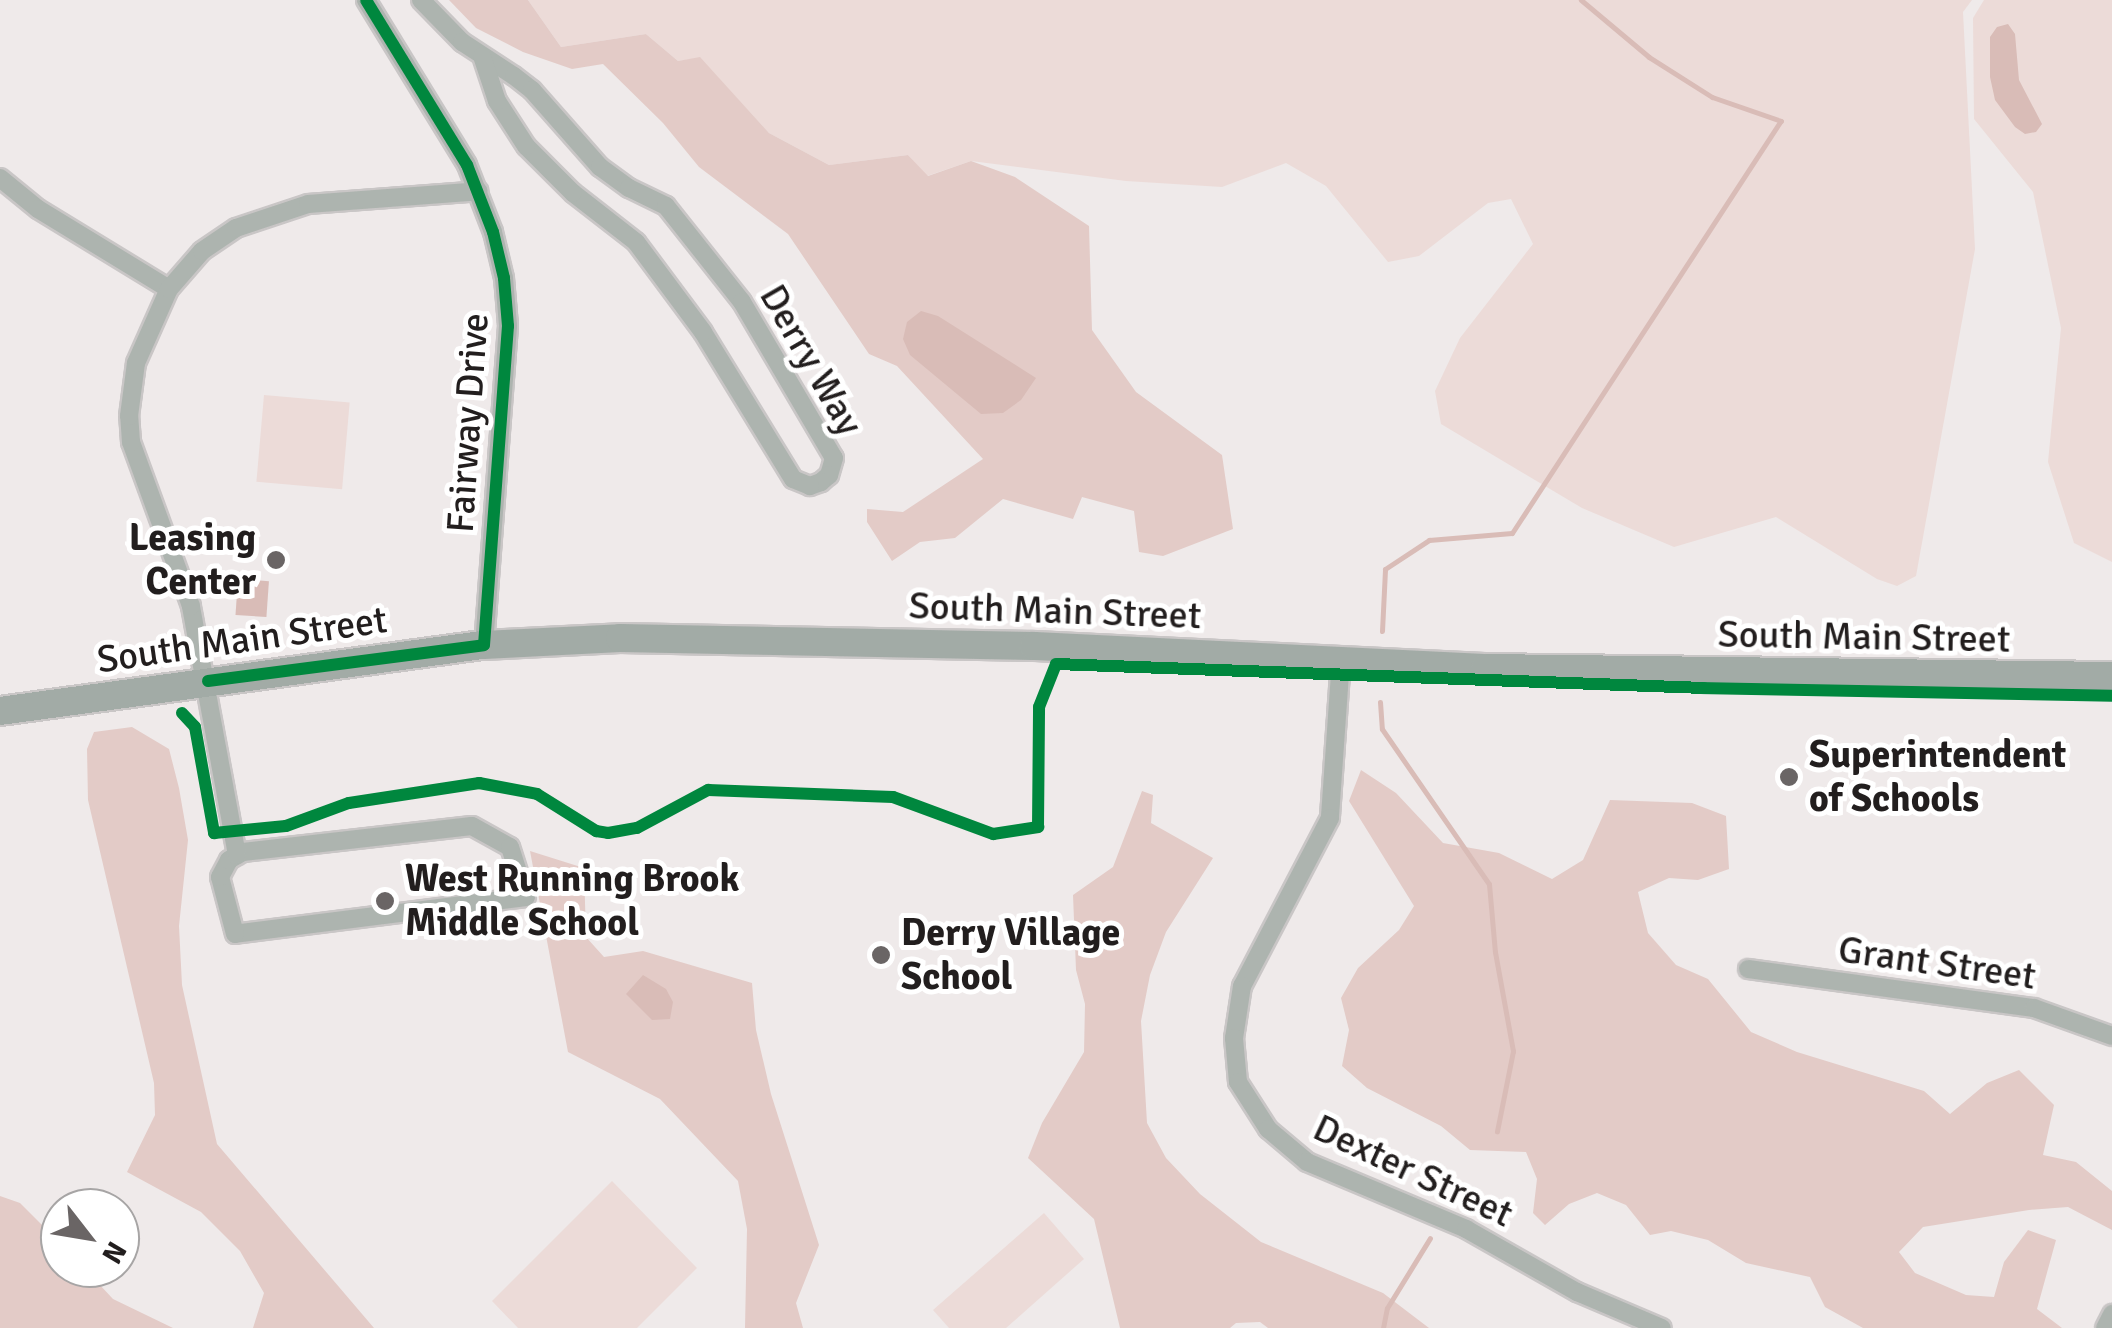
<!DOCTYPE html>
<html>
<head>
<meta charset="utf-8">
<style>
	body { margin:0 }
	#map { position:relative; width:2112px; height:1328px; overflow:hidden; background:#efeaea; font-family:Signika,sans-serif }
	div>[style] { position:absolute }
	.green>* { inset:0; background:#ecdbd8; transform-origin:0 0 }
	.forest>* { inset:0; background:#e3cbc7 }
	.water>* { inset:0; background:#d9bcb7; transform-origin:0 0 }
	.stream>* { height:5px; margin:-2.5px; padding:0 2.5px; transform-origin:2.5px; border-radius:2.5px; background:#d9bcb7 }
	.roads { filter:drop-shadow(2px 0 #c9c6c6) drop-shadow(-2px 0 #c9c6c6) drop-shadow(0 2px #c9c6c6) drop-shadow(0 -2px #c9c6c6) }
	.minor>* { height:18px; margin:-9px; padding:0 9px; transform-origin:9px; border-radius:9px; background:#adb4af }
	.primary>* { height:28px; margin:-14px; padding:0 14px; transform-origin:14px; border-radius:14px; background:#a2aba6 }
	.cycleway>* { height:12px; margin:-6px; padding:0 6px; transform-origin:6px; border-radius:6px; background:#00873e }
	.dots>* { width:28px; height:28px; translate:-50% -50%; box-sizing:border-box; border:5px solid #fff; border-radius:50% }
	span { translate:-50% -50%; white-space:nowrap; text-align:center; line-height:1.15; -webkit-text-stroke:10px #fff; paint-order:stroke }
	.street-label { font-size:38px; color:#221e1e }
	.poi-label { font-size:38px; color:#221e1e; font-weight:700 }
	.right { translate:-100% -50%; text-align:right }
	.left { translate:0 -50%; text-align:left }
	.north { position:absolute; left:40px; top:1188px; width:100px; height:100px; box-sizing:border-box; background:#fff; border:2px solid #a7a5a5; border-radius:50%; rotate:121deg; font-size:28px; font-weight:700; line-height:40px; text-align:center; color:#221e1e }
	.north::after { content:''; display:block; margin:auto; width:35px; height:45px; background:#6a6565; clip-path:polygon(50% 0,100% 100%,50% 72%,0 100%) }
</style>
</head>
<body>
<div id="map">
	<div class="green">
		<div style="clip-path:polygon(528px 0,1972px 0,1963px 12px,1975px 249px,1916px 576px,1897px 586px,1877px 579px,1776px 517px,1674px 547px,1582px 508px,1441px 424px,1435px 391px,1460px 338px,1533px 244px,1511px 199px,1488px 203px,1419px 256px,1388px 262px,1326px 186px,1286px 163px,1222px 187px,1126px 181px,971px 161px,927px 176px,908px 155px,829px 165px,769px 133px,700px 58px,678px 61px,646px 34px,561px 47px)"></div>
		<div style="clip-path:polygon(1984px 0,2112px 0,2112px 562px,2074px 543px,2048px 462px,2061px 328px,2033px 192px,1974px 119px,1973px 18px)"></div>
		<div style="left:264px;top:395px;width:86px;height:87px;rotate:5deg"></div>
		<div style="clip-path:polygon(612px 1181px,697px 1268px,637px 1328px,518px 1328px,492px 1301px)"></div>
		<div style="clip-path:polygon(1044px 1213px,1084px 1259px,1006px 1328px,949px 1328px,933px 1310px)"></div>
	</div>
	<div class="forest">
		<div style="clip-path:polygon(449px 0,528px 0,561px 47px,646px 34px,678px 61px,700px 57px,769px 133px,829px 165px,908px 155px,928px 176px,971px 161px,1015px 177px,1089px 226px,1092px 330px,1136px 392px,1222px 455px,1233px 529px,1163px 556px,1139px 552px,1134px 511px,1082px 497px,1073px 519px,1003px 499px,955px 538px,920px 542px,892px 561px,867px 522px,867px 509px,903px 512px,983px 459px,897px 366px,869px 354px,788px 234px,699px 167px,663px 123px,603px 64px,572px 69px,523px 52px,476px 28px)"></div>
		<div style="clip-path:polygon(132px 727px,169px 749px,179px 788px,188px 840px,179px 926px,182px 985px,217px 1144px,374px 1328px,253px 1328px,264px 1293px,240px 1251px,201px 1212px,127px 1172px,155px 1115px,154px 1083px,88px 800px,87px 749px,94px 732px)"></div>
		<div style="clip-path:polygon(1361px 770px,1396px 793px,1443px 843px,1499px 853px,1552px 879px,1583px 860px,1610px 800px,1692px 803px,1726px 816px,1729px 869px,1698px 880px,1669px 878px,1638px 892px,1648px 933px,1676px 965px,1708px 979px,1751px 1032px,1797px 1052px,1924px 1091px,1950px 1114px,1987px 1083px,2019px 1070px,2054px 1105px,2043px 1155px,2076px 1162px,2112px 1191px,2112px 1230px,2068px 1207px,2029px 1210px,1923px 1227px,1899px 1252px,1915px 1273px,1966px 1295px,1994px 1297px,2004px 1262px,2028px 1230px,2056px 1240px,2037px 1309px,2062px 1328px,1863px 1328px,1825px 1307px,1810px 1277px,1746px 1263px,1708px 1240px,1671px 1231px,1650px 1235px,1626px 1205px,1597px 1193px,1569px 1204px,1545px 1225px,1533px 1213px,1537px 1179px,1526px 1152px,1470px 1150px,1441px 1126px,1367px 1088px,1342px 1066px,1349px 1030px,1341px 998px,1358px 968px,1399px 930px,1414px 906px,1349px 801px)"></div>
		<div style="clip-path:polygon(1142px 791px,1153px 795px,1151px 823px,1213px 858px,1166px 932px,1150px 975px,1141px 1021px,1147px 1123px,1166px 1158px,1200px 1194px,1261px 1242px,1383px 1293px,1429px 1328px,1268px 1328px,1260px 1322px,1236px 1323px,1230px 1328px,1120px 1328px,1094px 1219px,1028px 1158px,1042px 1123px,1084px 1052px,1085px 1004px,1076px 970px,1073px 895px,1113px 867px)"></div>
		<div style="clip-path:polygon(530px 851px,584px 868px,586px 937px,604px 957px,643px 951px,752px 983px,756px 1030px,771px 1094px,819px 1245px,796px 1303px,803px 1328px,745px 1328px,747px 1229px,738px 1181px,660px 1099px,568px 1052px)"></div>
		<div style="clip-path:polygon(0 1196px,20px 1203px,60px 1243px,60px 1268px,84px 1268px,113px 1299px,173px 1328px,0 1328px)"></div>
	</div>
	<div class="water">
		<div style="clip-path:polygon(2008px 24px,2015px 34px,2019px 80px,2042px 124px,2036px 132px,2025px 134px,2015px 127px,1995px 100px,1990px 77px,1990px 37px,1997px 27px)"></div>
		<div style="clip-path:polygon(921px 311px,938px 316px,1036px 378px,1021px 400px,1003px 413px,981px 414px,910px 355px,903px 339px,907px 322px)"></div>
		<div style="left:238px;top:579px;width:31px;height:36px;rotate:4deg"></div>
		<div style="clip-path:polygon(643px 975px,666px 989px,673px 1002px,670px 1019px,652px 1020px,626px 994px)"></div>
	</div>
	<div class="stream">
		<div style="left:1382px;top:631px;width:62px;rotate:-87.2deg"></div>
		<div style="left:1385px;top:569px;width:53px;rotate:-33.4deg"></div>
		<div style="left:1429px;top:540px;width:83px;rotate:-4.8deg"></div>
		<div style="left:1512px;top:533px;width:492px;rotate:-56.9deg"></div>
		<div style="left:1781px;top:121px;width:73px;rotate:-160.8deg"></div>
		<div style="left:1712px;top:97px;width:75px;rotate:-147.6deg"></div>
		<div style="left:1649px;top:57px;width:89px;rotate:-140deg"></div>
		<div style="left:1380px;top:702px;width:27px;rotate:86deg"></div>
		<div style="left:1382px;top:729px;width:188px;rotate:55.4deg"></div>
		<div style="left:1489px;top:884px;width:68px;rotate:85deg"></div>
		<div style="left:1495px;top:952px;width:101px;rotate:79.7deg"></div>
		<div style="left:1513px;top:1051px;width:82px;rotate:101.3deg"></div>
		<div style="left:1383px;top:1328px;width:20px;rotate:-79deg"></div>
		<div style="left:1387px;top:1308px;width:82px;rotate:-58.4deg"></div>
	</div>
	<div class="roads">
		<div class="minor">
			<div style="left:366px;top:0;width:193px;rotate:58.5deg"></div>
			<div style="left:467px;top:165px;width:72px;rotate:68.8deg"></div>
			<div style="left:493px;top:232px;width:47px;rotate:76.6deg"></div>
			<div style="left:504px;top:278px;width:48px;rotate:85.2deg"></div>
			<div style="left:508px;top:326px;width:320px;rotate:94.3deg"></div>
			<div style="left:421px;top:0;width:59px;rotate:45.7deg"></div>
			<div style="left:462px;top:42px;width:62px;rotate:33.2deg"></div>
			<div style="left:514px;top:76px;width:23px;rotate:38deg"></div>
			<div style="left:532px;top:90px;width:103px;rotate:48.6deg"></div>
			<div style="left:600px;top:167px;width:36px;rotate:36deg"></div>
			<div style="left:629px;top:188px;width:41px;rotate:25.9deg"></div>
			<div style="left:666px;top:206px;width:122px;rotate:51.6deg"></div>
			<div style="left:742px;top:302px;width:181px;rotate:59.5deg"></div>
			<div style="left:834px;top:458px;width:18px;rotate:106deg"></div>
			<div style="left:829px;top:475px;width:11px;rotate:139deg"></div>
			<div style="left:821px;top:482px;width:12px;rotate:160deg"></div>
			<div style="left:810px;top:486px;width:18px;rotate:-158deg"></div>
			<div style="left:793px;top:479px;width:172px;rotate:-121.5deg"></div>
			<div style="left:703px;top:332px;width:112px;rotate:-126.7deg"></div>
			<div style="left:636px;top:242px;width:80px;rotate:-142.1deg"></div>
			<div style="left:573px;top:193px;width:66px;rotate:-135deg"></div>
			<div style="left:526px;top:146px;width:54px;rotate:-122.8deg"></div>
			<div style="left:497px;top:101px;width:47px;rotate:-108.4deg"></div>
			<div style="left:0;top:178px;width:49px;rotate:39.2deg"></div>
			<div style="left:38px;top:209px;width:153px;rotate:31.4deg"></div>
			<div style="left:1341px;top:659px;width:159px;rotate:94deg"></div>
			<div style="left:1330px;top:818px;width:190px;rotate:117.6deg"></div>
			<div style="left:1242px;top:986px;width:53px;rotate:98.7deg"></div>
			<div style="left:1234px;top:1038px;width:44px;rotate:84.8deg"></div>
			<div style="left:1238px;top:1082px;width:56px;rotate:57.4deg"></div>
			<div style="left:1268px;top:1129px;width:51px;rotate:40.2deg"></div>
			<div style="left:1307px;top:1162px;width:173px;rotate:22.8deg"></div>
			<div style="left:1466px;top:1229px;width:128px;rotate:29.6deg"></div>
			<div style="left:1577px;top:1292px;width:92px;rotate:23deg"></div>
			<div style="left:472px;top:826px;width:43px;rotate:28.9deg"></div>
			<div style="left:510px;top:847px;width:52px;rotate:72.3deg"></div>
			<div style="left:526px;top:897px;width:293px;rotate:172.8deg"></div>
			<div style="left:235px;top:934px;width:59px;rotate:-104.7deg"></div>
			<div style="left:220px;top:877px;width:19px;rotate:-62deg"></div>
			<div style="left:229px;top:860px;width:16px;rotate:-30deg"></div>
			<div style="left:243px;top:852px;width:230px;rotate:-6.5deg"></div>
			<div style="left:237px;top:855px;width:253px;rotate:-100.5deg"></div>
			<div style="left:191px;top:606px;width:175px;rotate:-110.1deg"></div>
			<div style="left:131px;top:442px;width:26px;rotate:-94deg"></div>
			<div style="left:129px;top:416px;width:53px;rotate:-82.5deg"></div>
			<div style="left:136px;top:363px;width:81px;rotate:-66deg"></div>
			<div style="left:169px;top:289px;width:50px;rotate:-49deg"></div>
			<div style="left:202px;top:251px;width:41px;rotate:-34.1deg"></div>
			<div style="left:236px;top:228px;width:76px;rotate:-18.4deg"></div>
			<div style="left:308px;top:204px;width:171px;rotate:-4.3deg"></div>
			<div style="left:1748px;top:969px;width:289px;rotate:7.8deg"></div>
			<div style="left:2034px;top:1008px;width:83px;rotate:19.7deg"></div>
			<div style="left:2105px;top:1328px;width:16px;rotate:-63deg"></div>
		</div>
		<div class="primary">
			<div style="left:0;top:711px;width:488px;rotate:-7.8deg"></div>
			<div style="left:484px;top:645px;width:136px;rotate:-2.9deg"></div>
			<div style="left:620px;top:638px;width:414px;rotate:1.1deg"></div>
			<div style="left:1034px;top:646px;width:452px;rotate:2.8deg"></div>
			<div style="left:1485px;top:668px;width:627px;rotate:0.73deg"></div>
		</div>
	</div>
	<div class="cycleway">
		<div style="left:208px;top:681px;width:278px;rotate:-7.4deg"></div>
		<div style="left:484px;top:645px;width:320px;rotate:-85.7deg"></div>
		<div style="left:508px;top:326px;width:48px;rotate:-94.8deg"></div>
		<div style="left:504px;top:278px;width:47px;rotate:-103.4deg"></div>
		<div style="left:493px;top:232px;width:72px;rotate:-111.2deg"></div>
		<div style="left:467px;top:165px;width:193px;rotate:-121.5deg"></div>
		<div style="left:182px;top:713px;width:19px;rotate:47deg"></div>
		<div style="left:195px;top:727px;width:108px;rotate:79.8deg"></div>
		<div style="left:214px;top:833px;width:72px;rotate:-5.6deg"></div>
		<div style="left:286px;top:826px;width:67px;rotate:-20.1deg"></div>
		<div style="left:349px;top:803px;width:132px;rotate:-8.7deg"></div>
		<div style="left:479px;top:783px;width:59px;rotate:10.7deg"></div>
		<div style="left:537px;top:794px;width:70px;rotate:32.1deg"></div>
		<div style="left:596px;top:831px;width:12px;rotate:9deg"></div>
		<div style="left:608px;top:833px;width:29px;rotate:-10deg"></div>
		<div style="left:637px;top:828px;width:81px;rotate:-28.2deg"></div>
		<div style="left:708px;top:790px;width:185px;rotate:2.2deg"></div>
		<div style="left:893px;top:797px;width:107px;rotate:20.3deg"></div>
		<div style="left:993px;top:834px;width:46px;rotate:-8.8deg"></div>
		<div style="left:1038px;top:827px;width:120px;rotate:-89.5deg"></div>
		<div style="left:1039px;top:707px;width:46px;rotate:-68.4deg"></div>
		<div style="left:1056px;top:664px;width:648px;rotate:2.12deg"></div>
		<div style="left:1704px;top:688px;width:408px;rotate:1.1deg"></div>
	</div>
	<div class="dots">
		<div style="left:276px;top:560px;background:#6a6565"></div>
		<div style="left:1789px;top:777px;background:#6a6565"></div>
		<div style="left:385px;top:901px;background:#6a6565"></div>
		<div style="left:881px;top:955px;background:#6a6565"></div>
	</div>
	<div class="street-label">
		<span style="left:811px;top:360px;rotate:60deg">Derry Way</span>
		<span style="left:468px;top:423px;rotate:-86deg">Fairway Drive</span>
		<span style="left:1055px;top:611px;rotate:2deg">South Main Street</span>
		<span style="left:1864px;top:637px;rotate:1deg">South Main Street</span>
		<span style="left:242px;top:640px;rotate:-8deg">South Main Street</span>
		<span style="left:1937px;top:963px;rotate:8deg">Grant Street</span>
		<span style="left:1413px;top:1171px;rotate:25deg">Dexter Street</span>
	</div>
	<div class="poi-label">
		<span class="right" style="left:256px;top:560px">Leasing<br>Center</span>
		<span class="left" style="left:1809px;top:777px">Superintendent<br>of Schools</span>
		<span class="left" style="left:405px;top:901px">West Running Brook<br>Middle School</span>
		<span class="left" style="left:901px;top:955px">Derry Village<br>School</span>
	</div>
	<div class="north">N</div>
</div>
</body>
</html>
